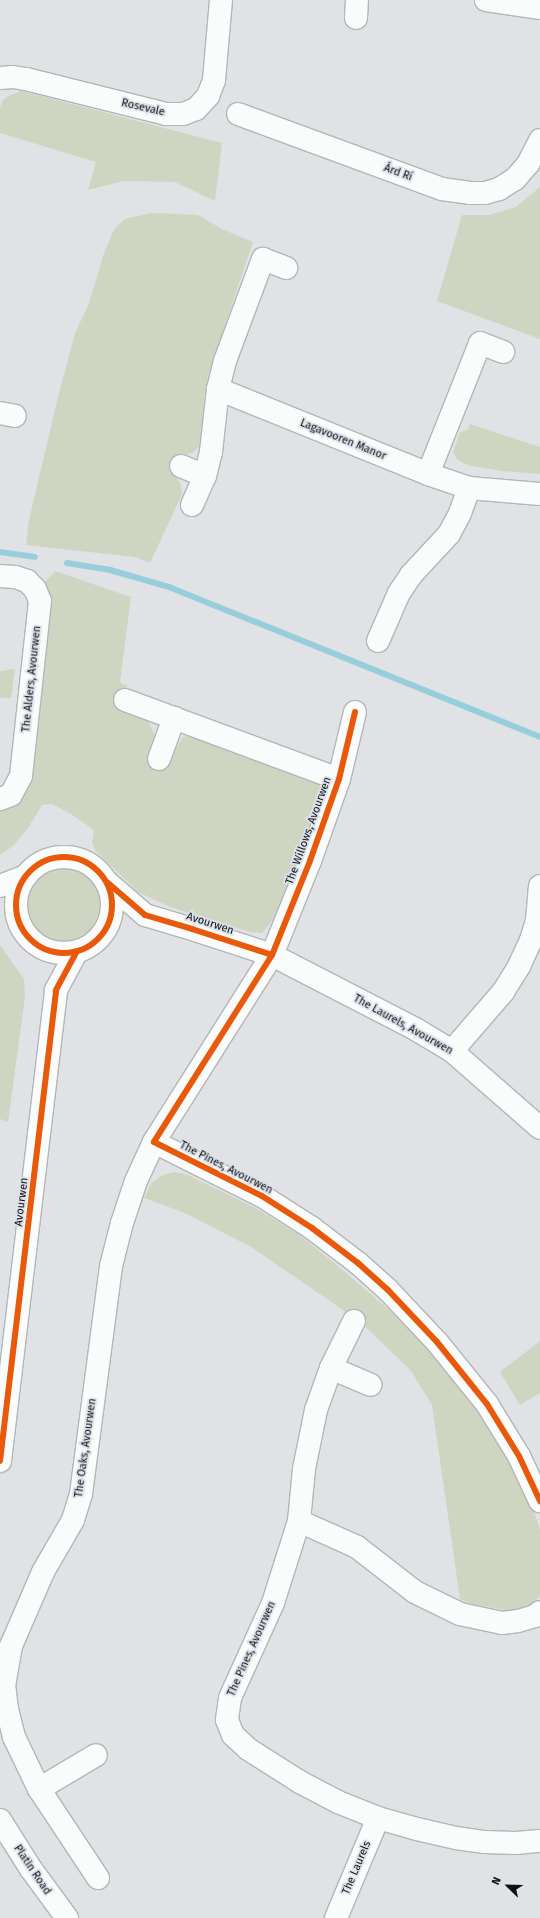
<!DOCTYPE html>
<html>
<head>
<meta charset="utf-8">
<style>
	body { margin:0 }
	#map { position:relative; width:540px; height:1918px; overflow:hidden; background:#e0e2e6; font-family:"Fira Sans",sans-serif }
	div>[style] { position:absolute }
	.green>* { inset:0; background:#d0d5c2 }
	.round { border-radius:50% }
	.stream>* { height:6px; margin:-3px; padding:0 3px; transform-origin:3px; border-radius:3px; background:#96cedb }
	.roads { filter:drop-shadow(1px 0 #b3b5b8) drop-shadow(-1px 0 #b3b5b8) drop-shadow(0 1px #b3b5b8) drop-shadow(0 -1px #b3b5b8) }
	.minor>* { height:22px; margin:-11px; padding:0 11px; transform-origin:11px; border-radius:11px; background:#fafbfb }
	.minor>.ring { margin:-11px; padding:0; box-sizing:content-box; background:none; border:22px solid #fafbfb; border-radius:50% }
	.secondary>* { height:22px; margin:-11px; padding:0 11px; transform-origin:11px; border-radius:11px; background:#fafbfb }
	.cycleway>* { height:6px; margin:-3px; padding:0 3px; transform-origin:3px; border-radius:3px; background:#e8590c }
	.cycleway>.ring { margin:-3px; padding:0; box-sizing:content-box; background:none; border:6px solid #e8590c; border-radius:50% }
	span { translate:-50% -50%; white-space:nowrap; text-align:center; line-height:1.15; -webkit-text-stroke:3.5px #dce1ea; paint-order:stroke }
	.street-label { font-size:11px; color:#0e1013 }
	.north { position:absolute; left:488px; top:1866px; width:40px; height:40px; -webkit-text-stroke:3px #dce1ea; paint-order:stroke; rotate:293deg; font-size:11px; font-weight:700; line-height:16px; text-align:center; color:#0e1013 }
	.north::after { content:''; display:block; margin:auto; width:14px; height:18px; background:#0e1013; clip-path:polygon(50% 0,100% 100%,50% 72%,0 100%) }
</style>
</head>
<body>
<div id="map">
	<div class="green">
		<div style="clip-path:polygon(22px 91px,222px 143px,215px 201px,175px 182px,124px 181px,88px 190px,96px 162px,0 133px,0 108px,2px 101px,8px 96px)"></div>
		<div style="clip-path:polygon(540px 187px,540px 339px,437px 301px,462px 215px,489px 215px,516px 207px)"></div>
		<div style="clip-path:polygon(151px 213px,198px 215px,222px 229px,253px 242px,208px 376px,204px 397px,204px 432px,200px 445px,193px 453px,175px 456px,171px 469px,181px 485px,182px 494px,150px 563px,135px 557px,26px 545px,29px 520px,58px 397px,75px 333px,88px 306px,104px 253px,114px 229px,125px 219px)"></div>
		<div style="clip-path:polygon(470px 424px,540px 447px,540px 474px,502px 471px,471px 466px,461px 462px,456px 458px,453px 452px,460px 432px,468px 430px)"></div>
		<div style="clip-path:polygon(55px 571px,131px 597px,120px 682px,127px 686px,120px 708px,148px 720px,155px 736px,151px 758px,167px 764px,182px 738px,192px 734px,308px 775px,320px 785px,323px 801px,289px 890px,274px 919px,262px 933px,250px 932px,170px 907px,138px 892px,96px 851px,92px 843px,94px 830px,71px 814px,52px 804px,42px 805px,28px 828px,13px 846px,0 855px,0 809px,28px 778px,51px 609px,50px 595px,44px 583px)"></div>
		<div style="clip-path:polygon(15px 669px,11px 698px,0 698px,0 671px)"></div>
		<div class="round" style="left:26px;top:867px;width:74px;height:74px"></div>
		<div style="clip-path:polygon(0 945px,24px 979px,25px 997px,8px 1122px,0 1119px)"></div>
		<div style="clip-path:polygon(175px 1172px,188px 1175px,257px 1209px,298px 1234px,332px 1261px,408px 1326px,484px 1417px,534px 1511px,540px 1530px,540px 1596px,526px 1611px,506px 1610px,472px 1604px,460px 1599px,432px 1405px,411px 1371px,367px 1328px,333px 1303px,251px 1247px,185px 1213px,144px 1198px,152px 1182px,163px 1175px)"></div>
		<div style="clip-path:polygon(540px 1341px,540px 1393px,520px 1405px,500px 1372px)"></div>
	</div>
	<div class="stream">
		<div style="left:0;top:552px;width:35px;rotate:8deg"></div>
		<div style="left:67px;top:563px;width:44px;rotate:9.2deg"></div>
		<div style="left:110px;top:570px;width:61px;rotate:16.1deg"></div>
		<div style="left:169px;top:587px;width:400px;rotate:22deg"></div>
	</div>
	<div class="roads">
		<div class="minor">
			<div style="left:486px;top:0;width:55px;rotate:8.4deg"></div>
			<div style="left:356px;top:18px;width:18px;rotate:-87deg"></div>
			<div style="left:0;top:78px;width:13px;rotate:-4deg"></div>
			<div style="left:13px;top:77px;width:13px;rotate:9deg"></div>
			<div style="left:26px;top:79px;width:144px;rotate:14deg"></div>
			<div style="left:166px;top:114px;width:17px"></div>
			<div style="left:183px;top:114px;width:14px;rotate:-21deg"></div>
			<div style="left:196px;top:109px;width:18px;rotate:-47deg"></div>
			<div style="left:208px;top:96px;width:17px;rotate:-69deg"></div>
			<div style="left:214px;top:80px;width:80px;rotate:-85deg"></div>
			<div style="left:238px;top:114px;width:217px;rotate:20.2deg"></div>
			<div style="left:442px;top:189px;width:28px;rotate:8deg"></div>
			<div style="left:470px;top:193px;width:15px"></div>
			<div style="left:485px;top:193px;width:15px;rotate:-16deg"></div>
			<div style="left:499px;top:189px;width:19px;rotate:-32deg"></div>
			<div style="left:515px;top:179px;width:20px;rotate:-49deg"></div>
			<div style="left:528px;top:164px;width:27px;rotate:-63deg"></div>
			<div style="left:218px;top:389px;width:227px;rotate:22deg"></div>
			<div style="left:428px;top:474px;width:43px;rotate:18.9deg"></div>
			<div style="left:469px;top:488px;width:71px;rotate:4.8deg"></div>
			<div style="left:0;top:413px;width:15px;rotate:11deg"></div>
			<div style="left:181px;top:466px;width:26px;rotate:23deg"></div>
			<div style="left:428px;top:474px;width:141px;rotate:-68.3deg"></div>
			<div style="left:480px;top:343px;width:25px;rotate:21deg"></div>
			<div style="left:192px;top:505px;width:32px;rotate:-66deg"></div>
			<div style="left:205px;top:476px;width:25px;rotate:-76deg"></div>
			<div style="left:211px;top:452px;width:63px;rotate:-83.7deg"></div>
			<div style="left:218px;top:389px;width:29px;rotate:-76deg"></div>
			<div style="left:225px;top:361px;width:109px;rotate:-69.6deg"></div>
			<div style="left:263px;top:259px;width:25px;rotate:21deg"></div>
			<div style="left:0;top:576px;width:15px;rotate:4deg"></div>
			<div style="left:15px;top:577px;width:13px;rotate:18deg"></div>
			<div style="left:27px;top:581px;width:11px;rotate:45deg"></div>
			<div style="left:35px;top:589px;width:13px;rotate:67deg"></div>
			<div style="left:40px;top:601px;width:176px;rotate:96.2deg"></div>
			<div style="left:21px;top:776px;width:21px;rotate:118deg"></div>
			<div style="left:11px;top:795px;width:12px;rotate:160deg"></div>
			<div style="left:378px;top:641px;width:52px;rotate:-66.4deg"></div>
			<div style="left:399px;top:593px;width:22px;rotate:-56deg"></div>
			<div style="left:411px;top:575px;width:56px;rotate:-47.2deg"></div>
			<div style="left:449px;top:534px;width:24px;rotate:-62deg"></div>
			<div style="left:460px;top:513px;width:27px;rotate:-70deg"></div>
			<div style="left:125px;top:700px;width:228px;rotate:20.3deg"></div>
			<div style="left:355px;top:712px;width:69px;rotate:103.4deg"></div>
			<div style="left:339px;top:779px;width:87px;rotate:109.5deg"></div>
			<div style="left:310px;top:861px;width:101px;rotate:112deg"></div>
			<div style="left:272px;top:955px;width:221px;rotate:122.3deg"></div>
			<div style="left:154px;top:1142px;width:121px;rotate:26.6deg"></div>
			<div style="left:262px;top:1196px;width:59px;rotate:32.6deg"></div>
			<div style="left:312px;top:1228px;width:58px;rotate:37.3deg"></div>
			<div style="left:358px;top:1263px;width:40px;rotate:42deg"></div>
			<div style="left:388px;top:1290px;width:71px;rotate:46.7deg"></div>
			<div style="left:437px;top:1342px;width:80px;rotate:51.1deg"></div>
			<div style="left:487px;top:1404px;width:61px;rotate:58.4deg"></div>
			<div style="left:519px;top:1456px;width:50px;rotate:65deg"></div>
			<div style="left:159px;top:759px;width:44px;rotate:-69.9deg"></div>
			<div class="ring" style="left:16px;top:857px;width:74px;height:74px"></div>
			<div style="left:107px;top:882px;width:50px;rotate:41deg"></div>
			<div style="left:145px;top:915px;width:49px;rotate:16.6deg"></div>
			<div style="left:192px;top:929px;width:84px;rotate:18deg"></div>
			<div style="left:272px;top:955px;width:163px;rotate:27.3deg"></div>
			<div style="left:417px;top:1030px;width:41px;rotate:31deg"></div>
			<div style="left:452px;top:1051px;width:117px;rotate:41.2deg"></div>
			<div style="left:0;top:886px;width:28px;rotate:-21deg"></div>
			<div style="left:452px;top:1051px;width:78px;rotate:-49.2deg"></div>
			<div style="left:503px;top:992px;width:31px;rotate:-58deg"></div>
			<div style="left:519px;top:966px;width:29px;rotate:-65deg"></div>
			<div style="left:531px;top:940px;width:21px;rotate:-73deg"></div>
			<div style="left:537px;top:920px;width:34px;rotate:-85deg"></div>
			<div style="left:354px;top:1321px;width:52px;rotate:116.1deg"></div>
			<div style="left:331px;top:1368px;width:45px;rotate:109.7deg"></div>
			<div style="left:316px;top:1410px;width:60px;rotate:101.5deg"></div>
			<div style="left:304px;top:1469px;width:52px;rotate:95.5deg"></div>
			<div style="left:299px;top:1521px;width:86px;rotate:107.6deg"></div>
			<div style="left:273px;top:1603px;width:104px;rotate:114.4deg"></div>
			<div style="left:230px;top:1698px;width:22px;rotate:98deg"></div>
			<div style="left:227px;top:1720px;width:16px;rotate:68deg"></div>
			<div style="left:233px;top:1735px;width:21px;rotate:43deg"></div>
			<div style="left:248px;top:1749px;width:62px;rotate:32.4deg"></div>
			<div style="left:300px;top:1782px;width:43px;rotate:27.8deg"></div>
			<div style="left:338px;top:1802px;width:43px;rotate:21.8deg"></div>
			<div style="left:378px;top:1818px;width:41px;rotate:15.8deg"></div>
			<div style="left:417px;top:1829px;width:40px;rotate:13deg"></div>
			<div style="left:456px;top:1838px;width:29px;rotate:8deg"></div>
			<div style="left:485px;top:1842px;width:31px;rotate:2deg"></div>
			<div style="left:516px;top:1843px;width:24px;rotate:-5deg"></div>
			<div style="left:331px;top:1368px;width:43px;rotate:23deg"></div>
			<div style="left:0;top:1461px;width:474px;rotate:-83.2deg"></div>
			<div style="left:56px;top:990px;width:44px;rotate:-61.7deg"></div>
			<div style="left:299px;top:1521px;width:64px;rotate:24.1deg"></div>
			<div style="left:357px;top:1547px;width:73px;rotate:37.8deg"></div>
			<div style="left:415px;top:1592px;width:50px;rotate:26.1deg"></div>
			<div style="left:460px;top:1614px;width:43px;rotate:12.1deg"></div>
			<div style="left:502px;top:1623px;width:16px;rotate:-7deg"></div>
			<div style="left:518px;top:1621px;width:18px;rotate:-16deg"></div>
			<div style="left:535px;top:1616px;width:6px;rotate:-39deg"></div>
			<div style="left:39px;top:1789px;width:66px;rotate:-30.8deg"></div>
			<div style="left:98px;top:1878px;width:107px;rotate:-123.5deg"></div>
			<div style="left:39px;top:1789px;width:58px;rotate:-115.7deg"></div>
			<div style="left:14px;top:1737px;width:29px;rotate:-104deg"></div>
			<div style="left:7px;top:1709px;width:23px;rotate:-97deg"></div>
			<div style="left:4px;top:1686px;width:41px;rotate:-80.1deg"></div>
			<div style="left:11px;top:1646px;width:81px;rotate:-66.6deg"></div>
			<div style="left:43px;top:1572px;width:60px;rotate:-60deg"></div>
			<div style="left:73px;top:1520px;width:27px;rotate:-73deg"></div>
			<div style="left:81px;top:1494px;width:230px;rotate:-82.5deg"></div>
			<div style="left:111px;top:1266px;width:44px;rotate:-75.7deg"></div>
			<div style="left:122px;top:1223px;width:44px;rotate:-71.6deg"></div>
			<div style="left:136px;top:1181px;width:43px;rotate:-65.2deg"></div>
			<div style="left:336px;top:1918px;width:108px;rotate:-67.2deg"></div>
		</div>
		<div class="secondary">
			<div style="left:0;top:1820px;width:58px;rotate:57.7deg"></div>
			<div style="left:31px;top:1869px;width:61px;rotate:53.7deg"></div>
		</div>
	</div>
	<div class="cycleway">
		<div style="left:355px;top:712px;width:69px;rotate:103.4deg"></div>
		<div style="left:339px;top:779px;width:87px;rotate:109.5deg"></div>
		<div style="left:310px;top:861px;width:101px;rotate:112deg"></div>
		<div style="left:272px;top:955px;width:221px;rotate:122.3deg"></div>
		<div style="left:154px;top:1142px;width:121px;rotate:26.6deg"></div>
		<div style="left:262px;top:1196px;width:59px;rotate:32.6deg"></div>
		<div style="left:312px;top:1228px;width:58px;rotate:37.3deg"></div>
		<div style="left:358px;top:1263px;width:40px;rotate:42deg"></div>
		<div style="left:388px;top:1290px;width:71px;rotate:46.7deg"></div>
		<div style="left:437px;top:1342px;width:80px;rotate:51.1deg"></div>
		<div style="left:487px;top:1404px;width:61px;rotate:58.4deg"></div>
		<div style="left:519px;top:1456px;width:50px;rotate:65deg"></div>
		<div class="ring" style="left:16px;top:857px;width:90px;height:90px"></div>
		<div style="left:108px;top:883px;width:49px;rotate:40.9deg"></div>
		<div style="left:145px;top:915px;width:49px;rotate:16.6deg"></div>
		<div style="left:192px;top:929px;width:84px;rotate:18deg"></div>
		<div style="left:0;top:1461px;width:474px;rotate:-83.2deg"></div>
		<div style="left:56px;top:990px;width:44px;rotate:-61.7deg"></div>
	</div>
	<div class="street-label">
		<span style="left:143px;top:108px;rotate:13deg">Rosevale</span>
		<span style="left:398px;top:173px;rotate:20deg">Árd Rí</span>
		<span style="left:343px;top:440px;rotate:22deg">Lagavooren Manor</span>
		<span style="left:32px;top:679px;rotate:-84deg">The Alders, Avourwen</span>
		<span style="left:309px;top:831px;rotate:-70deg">The Willows, Avourwen</span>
		<span style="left:210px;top:924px;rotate:18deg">Avourwen</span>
		<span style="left:403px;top:1025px;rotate:29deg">The Laurels, Avourwen</span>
		<span style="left:226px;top:1168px;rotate:27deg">The Pines, Avourwen</span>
		<span style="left:22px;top:1202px;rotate:-83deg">Avourwen</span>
		<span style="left:86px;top:1448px;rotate:-82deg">The Oaks, Avourwen</span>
		<span style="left:252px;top:1649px;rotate:-66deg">The Pines, Avourwen</span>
		<span style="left:357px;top:1868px;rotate:-67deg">The Laurels</span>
		<span style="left:32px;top:1870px;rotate:56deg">Platin Road</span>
	</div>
	<div class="north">N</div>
</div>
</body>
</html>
